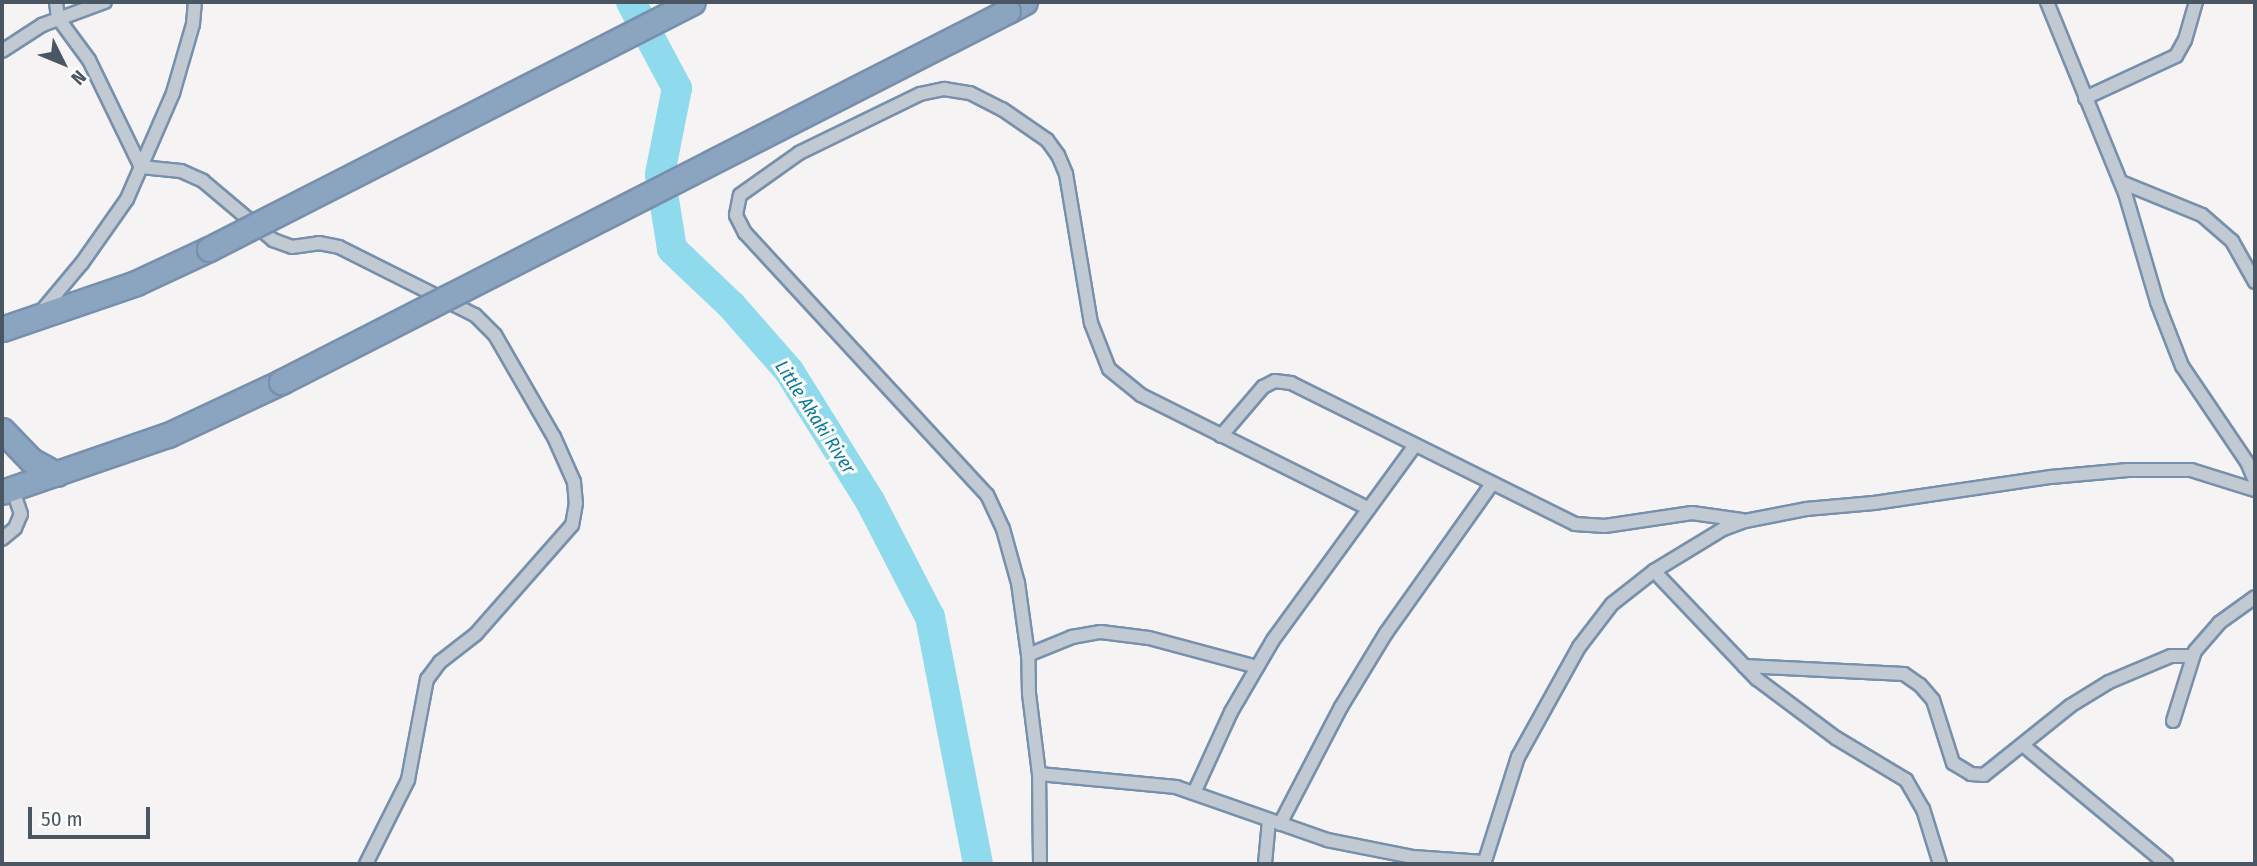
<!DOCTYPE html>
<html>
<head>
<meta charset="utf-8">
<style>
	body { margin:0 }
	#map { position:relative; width:2257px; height:866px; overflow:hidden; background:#f5f3f3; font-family:"Fira Sans Condensed",sans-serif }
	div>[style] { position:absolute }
	.river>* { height:30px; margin:-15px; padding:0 15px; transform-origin:15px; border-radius:15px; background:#90daee }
	.roads { filter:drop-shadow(2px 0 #7690ad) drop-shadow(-2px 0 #7690ad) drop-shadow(0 2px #7690ad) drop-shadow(0 -2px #7690ad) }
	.street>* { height:12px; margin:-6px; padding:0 6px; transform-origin:6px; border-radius:6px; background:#c1cad2 }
	.highway>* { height:23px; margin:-11.5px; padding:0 11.5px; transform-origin:11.5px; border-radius:11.5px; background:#8ba5c1 }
	.bridges { filter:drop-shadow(2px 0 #7690ad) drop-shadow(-2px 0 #7690ad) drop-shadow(0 2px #7690ad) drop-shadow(0 -2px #7690ad) }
	.highway-bridge>* { height:23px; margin:-11.5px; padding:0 11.5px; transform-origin:11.5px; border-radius:11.5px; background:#8ba5c1 }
	span { translate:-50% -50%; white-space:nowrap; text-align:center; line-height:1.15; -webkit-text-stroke:6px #fff; paint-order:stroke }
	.water-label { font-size:19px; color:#0c7c9b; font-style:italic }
	.frame { position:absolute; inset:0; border:4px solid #4a5661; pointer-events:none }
	.north { position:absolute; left:28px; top:28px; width:70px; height:70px; -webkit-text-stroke:5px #fff; paint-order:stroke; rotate:133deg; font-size:19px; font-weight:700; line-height:28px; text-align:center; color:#4a5661 }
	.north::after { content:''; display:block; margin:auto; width:24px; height:32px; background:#4a5661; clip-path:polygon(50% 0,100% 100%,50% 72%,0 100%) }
	.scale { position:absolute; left:28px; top:807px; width:122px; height:32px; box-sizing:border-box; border:4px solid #4a5661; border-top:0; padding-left:9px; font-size:21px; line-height:24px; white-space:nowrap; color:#4a5661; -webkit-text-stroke:5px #fff; paint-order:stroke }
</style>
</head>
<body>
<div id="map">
	<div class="river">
		<div style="left:631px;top:2px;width:98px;rotate:61.9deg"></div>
		<div style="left:677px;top:88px;width:88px;rotate:101.2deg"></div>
		<div style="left:660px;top:174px;width:76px;rotate:80.9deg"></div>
		<div style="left:672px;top:249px;width:81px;rotate:43.5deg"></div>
		<div style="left:731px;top:305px;width:88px;rotate:48.7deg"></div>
		<div style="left:789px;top:371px;width:153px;rotate:58.1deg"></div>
		<div style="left:870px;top:501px;width:131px;rotate:62.7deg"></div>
		<div style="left:930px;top:617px;width:252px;rotate:79deg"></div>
	</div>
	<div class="roads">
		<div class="street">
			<div style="left:56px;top:2px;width:16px;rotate:83deg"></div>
			<div style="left:58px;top:18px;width:52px;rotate:53.6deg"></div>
			<div style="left:89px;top:60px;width:119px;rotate:64.1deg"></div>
			<div style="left:141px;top:167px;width:40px;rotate:5.7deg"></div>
			<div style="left:181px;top:171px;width:24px;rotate:24deg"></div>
			<div style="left:203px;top:181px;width:92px;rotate:40.1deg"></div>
			<div style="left:273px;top:240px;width:20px;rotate:20deg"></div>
			<div style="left:292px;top:247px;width:27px;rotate:-8deg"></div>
			<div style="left:319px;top:243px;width:20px;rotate:11deg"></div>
			<div style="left:339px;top:247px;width:152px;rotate:26.6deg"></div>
			<div style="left:475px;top:315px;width:28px;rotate:45deg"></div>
			<div style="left:495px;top:335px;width:118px;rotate:60deg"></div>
			<div style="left:554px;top:437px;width:49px;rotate:66deg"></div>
			<div style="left:574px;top:482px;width:21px;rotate:85deg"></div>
			<div style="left:576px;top:503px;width:22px;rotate:100deg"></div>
			<div style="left:572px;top:525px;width:145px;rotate:131.4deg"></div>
			<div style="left:476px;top:634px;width:46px;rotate:142.1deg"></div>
			<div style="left:440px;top:662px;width:21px;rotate:127deg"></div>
			<div style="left:427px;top:679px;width:103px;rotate:100.7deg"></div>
			<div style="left:408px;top:780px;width:94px;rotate:116.6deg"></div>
			<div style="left:2047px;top:2px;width:206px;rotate:67.8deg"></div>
			<div style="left:2125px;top:193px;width:114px;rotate:73.6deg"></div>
			<div style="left:2157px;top:302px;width:69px;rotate:68.7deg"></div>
			<div style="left:2182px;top:366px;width:116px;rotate:55.9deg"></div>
			<div style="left:2247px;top:462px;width:21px;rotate:67deg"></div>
			<div style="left:2px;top:51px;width:48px;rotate:-33deg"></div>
			<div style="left:42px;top:25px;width:67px;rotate:-20.1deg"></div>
			<div style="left:2085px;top:98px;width:100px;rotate:-24.8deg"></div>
			<div style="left:2176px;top:56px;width:18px;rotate:-61deg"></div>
			<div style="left:2185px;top:40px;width:40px;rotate:-74deg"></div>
			<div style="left:2121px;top:182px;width:87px;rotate:22.2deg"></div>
			<div style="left:2202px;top:215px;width:40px;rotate:41deg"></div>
			<div style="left:2232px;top:241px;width:47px;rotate:60.7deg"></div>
			<div style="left:40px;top:313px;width:65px;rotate:-50deg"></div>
			<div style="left:82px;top:263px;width:78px;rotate:-54.9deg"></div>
			<div style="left:127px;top:199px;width:116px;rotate:-66.5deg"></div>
			<div style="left:173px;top:93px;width:72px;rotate:-73.8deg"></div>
			<div style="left:193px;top:24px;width:22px;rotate:-85deg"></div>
			<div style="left:1221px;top:436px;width:65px;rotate:-49.4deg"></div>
			<div style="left:1263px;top:387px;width:13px;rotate:-27deg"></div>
			<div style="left:1275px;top:381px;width:16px;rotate:7deg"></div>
			<div style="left:1291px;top:383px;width:317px;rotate:26.4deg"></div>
			<div style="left:1575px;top:524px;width:30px;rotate:4deg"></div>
			<div style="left:1605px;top:526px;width:88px;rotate:-8.5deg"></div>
			<div style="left:1692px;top:513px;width:50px;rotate:8deg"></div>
			<div style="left:2px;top:539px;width:17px;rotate:-40deg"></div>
			<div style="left:15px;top:528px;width:15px;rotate:-67deg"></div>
			<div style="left:21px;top:514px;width:28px;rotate:-109deg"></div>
			<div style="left:1654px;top:571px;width:149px;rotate:46.4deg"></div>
			<div style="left:1757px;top:679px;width:99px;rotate:36.8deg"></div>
			<div style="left:1836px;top:738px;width:82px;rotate:31deg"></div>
			<div style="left:1906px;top:780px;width:34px;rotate:60deg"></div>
			<div style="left:1923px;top:809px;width:58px;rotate:72.8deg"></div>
			<div style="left:1028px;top:655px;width:48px;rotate:-22.2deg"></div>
			<div style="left:1072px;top:637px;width:29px;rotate:-10deg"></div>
			<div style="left:1101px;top:632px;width:48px;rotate:7.1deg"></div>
			<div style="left:1149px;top:638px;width:112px;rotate:15deg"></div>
			<div style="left:1744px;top:666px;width:160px;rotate:2.9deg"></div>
			<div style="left:1904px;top:674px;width:19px;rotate:35deg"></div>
			<div style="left:1920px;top:685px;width:20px;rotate:49deg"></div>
			<div style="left:1933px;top:700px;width:66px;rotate:72.4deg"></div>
			<div style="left:1953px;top:763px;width:21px;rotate:31deg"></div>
			<div style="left:1971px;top:774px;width:13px;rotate:4deg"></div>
			<div style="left:1984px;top:775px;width:110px;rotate:-38.7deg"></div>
			<div style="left:2070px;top:706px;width:46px;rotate:-31.6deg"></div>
			<div style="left:2109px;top:682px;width:67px;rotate:-22.8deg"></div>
			<div style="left:2171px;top:656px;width:22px"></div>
			<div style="left:2173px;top:721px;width:73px;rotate:-72.6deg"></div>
			<div style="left:2195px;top:651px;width:37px;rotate:-49deg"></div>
			<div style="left:2219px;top:623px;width:44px;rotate:-35.8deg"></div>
			<div style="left:2024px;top:746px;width:185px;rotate:39.7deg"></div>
			<div style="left:1039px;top:774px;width:138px;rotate:5.4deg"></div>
			<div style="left:1176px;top:787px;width:160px;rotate:19.3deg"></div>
			<div style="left:1327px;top:840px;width:88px;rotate:11.2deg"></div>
			<div style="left:1413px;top:857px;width:71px;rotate:4deg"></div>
			<div style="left:1194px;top:793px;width:89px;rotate:-65.4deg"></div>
			<div style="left:1231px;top:712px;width:83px;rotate:-59.7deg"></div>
			<div style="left:1273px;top:640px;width:241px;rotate:-53.9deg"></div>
			<div style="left:1280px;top:824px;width:132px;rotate:-62.5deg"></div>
			<div style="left:1341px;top:707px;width:87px;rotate:-58.7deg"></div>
			<div style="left:1386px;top:633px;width:183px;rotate:-54.6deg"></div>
			<div style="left:1040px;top:864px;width:90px;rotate:-90.6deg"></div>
			<div style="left:1039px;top:774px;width:81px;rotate:-97.1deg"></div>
			<div style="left:1029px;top:694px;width:39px;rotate:-91deg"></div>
			<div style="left:1028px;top:655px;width:73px;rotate:-97.9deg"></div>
			<div style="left:1018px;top:583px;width:56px;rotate:-105.5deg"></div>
			<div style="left:1003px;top:529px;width:38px;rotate:-115deg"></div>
			<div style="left:987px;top:495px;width:357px;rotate:-132.7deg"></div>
			<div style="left:745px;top:233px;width:20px;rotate:-117deg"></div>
			<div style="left:736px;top:215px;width:20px;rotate:-79deg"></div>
			<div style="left:740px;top:195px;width:72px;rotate:-35.4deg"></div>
			<div style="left:799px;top:153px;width:135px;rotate:-26deg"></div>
			<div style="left:920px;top:94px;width:25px;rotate:-12deg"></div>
			<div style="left:944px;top:89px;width:26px;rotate:9deg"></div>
			<div style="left:970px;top:93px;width:36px;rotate:27deg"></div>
			<div style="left:1002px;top:109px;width:55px;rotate:34.6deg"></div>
			<div style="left:1047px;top:140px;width:19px;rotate:54deg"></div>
			<div style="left:1058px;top:155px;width:21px;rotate:67deg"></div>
			<div style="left:1066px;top:174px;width:151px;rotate:80.5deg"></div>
			<div style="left:1091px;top:323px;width:49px;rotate:68.6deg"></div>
			<div style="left:1109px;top:369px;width:41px;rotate:39.1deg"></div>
			<div style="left:1141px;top:395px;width:254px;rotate:26.5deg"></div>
			<div style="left:1265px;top:864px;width:44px;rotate:-84.8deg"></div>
			<div style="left:1484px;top:864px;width:112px;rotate:-72.4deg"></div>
			<div style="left:1518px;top:757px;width:126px;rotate:-61deg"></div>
			<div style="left:1579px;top:647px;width:54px;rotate:-52.5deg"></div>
			<div style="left:1612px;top:604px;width:53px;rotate:-38.2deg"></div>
			<div style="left:1654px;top:571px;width:81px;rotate:-31.3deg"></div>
			<div style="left:1723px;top:529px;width:23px;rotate:-20deg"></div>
			<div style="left:1745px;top:521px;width:62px;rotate:-11.1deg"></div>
			<div style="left:1806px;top:509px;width:68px;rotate:-5deg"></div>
			<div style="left:1874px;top:503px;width:179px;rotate:-8.4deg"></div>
			<div style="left:2051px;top:477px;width:77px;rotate:-5.2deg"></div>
			<div style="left:2128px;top:470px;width:63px"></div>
			<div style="left:2191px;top:470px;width:67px;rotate:17.4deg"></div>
		</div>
		<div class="highway">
			<div style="left:1008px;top:11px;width:19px;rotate:-28deg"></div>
			<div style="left:2px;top:329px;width:142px;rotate:-18.9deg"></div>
			<div style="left:136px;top:283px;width:81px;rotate:-25deg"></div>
			<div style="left:2px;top:430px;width:42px;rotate:46deg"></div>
			<div style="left:31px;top:460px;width:29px;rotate:29deg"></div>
			<div style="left:2px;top:492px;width:176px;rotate:-19deg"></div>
			<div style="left:168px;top:435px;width:125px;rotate:-25.1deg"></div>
		</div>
	</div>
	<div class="bridges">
		<div class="highway-bridge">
			<div style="left:209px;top:249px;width:543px;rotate:-27.04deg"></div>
			<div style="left:281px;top:382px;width:816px;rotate:-27.04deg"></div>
		</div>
	</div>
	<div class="water-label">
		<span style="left:815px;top:417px;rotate:57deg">Little Akaki River</span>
	</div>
	<div class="frame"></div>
	<div class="north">N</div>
	<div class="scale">50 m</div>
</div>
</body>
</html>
